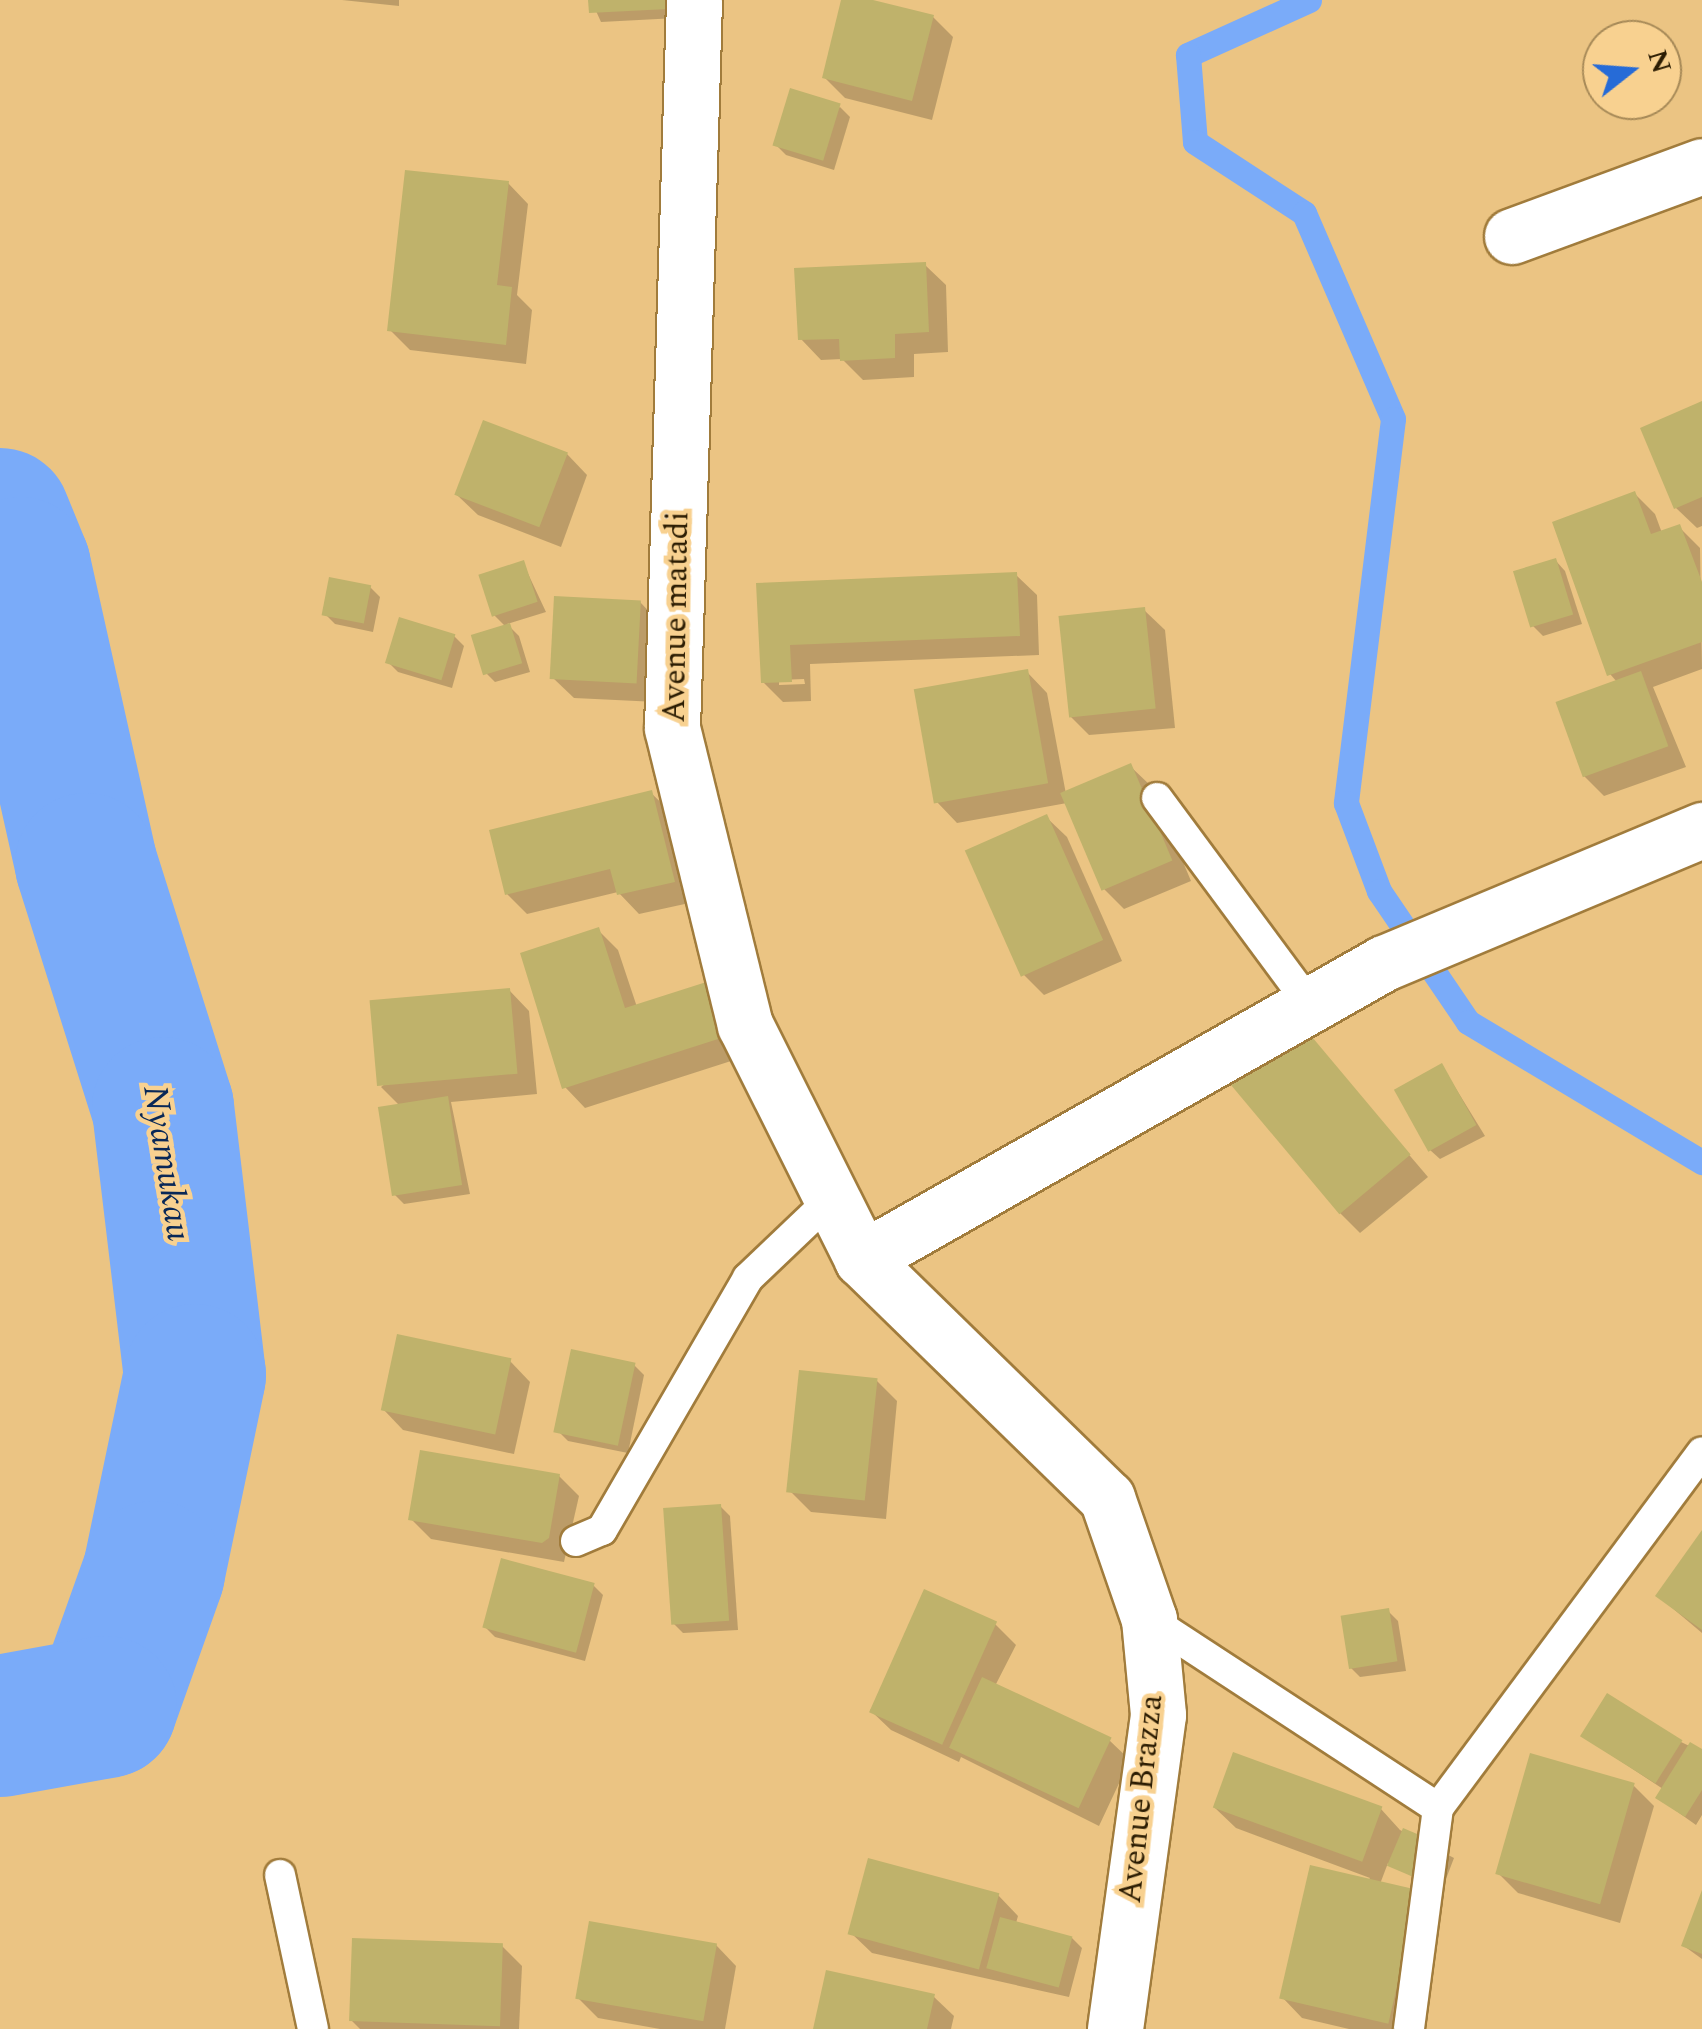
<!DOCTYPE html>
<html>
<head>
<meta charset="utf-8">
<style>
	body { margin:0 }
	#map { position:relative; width:1702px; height:2029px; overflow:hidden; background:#ebc483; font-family:Spectral,serif }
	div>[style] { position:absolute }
	.shadow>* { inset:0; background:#0003 }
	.stream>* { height:25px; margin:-12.5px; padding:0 12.5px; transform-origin:12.5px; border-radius:12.5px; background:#7aabf9 }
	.river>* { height:142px; margin:-71px; padding:0 71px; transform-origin:71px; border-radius:71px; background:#7aabf9 }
	.building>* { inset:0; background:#bfb26b; transform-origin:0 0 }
	.roads { filter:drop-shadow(2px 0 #a17c3c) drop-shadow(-2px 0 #a17c3c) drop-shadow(0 2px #a17c3c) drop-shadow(0 -2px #a17c3c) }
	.service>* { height:30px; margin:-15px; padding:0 15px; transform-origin:15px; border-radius:15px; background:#fff }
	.minor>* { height:55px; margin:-27.5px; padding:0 27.5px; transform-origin:27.5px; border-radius:27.5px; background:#fff }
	span { translate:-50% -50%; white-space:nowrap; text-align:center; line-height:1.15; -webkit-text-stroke:9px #f8d190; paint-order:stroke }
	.street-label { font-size:32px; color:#2b1c02 }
	.water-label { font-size:35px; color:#092857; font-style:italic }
	.north { position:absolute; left:1582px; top:20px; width:100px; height:100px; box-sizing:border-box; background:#f8d190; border:2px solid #a68957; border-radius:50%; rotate:73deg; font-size:28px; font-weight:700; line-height:40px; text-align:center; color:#2b1c02 }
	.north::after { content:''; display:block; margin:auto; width:35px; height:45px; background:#266bd7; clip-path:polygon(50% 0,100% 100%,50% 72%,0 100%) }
</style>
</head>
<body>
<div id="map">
	<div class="shadow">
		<div style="clip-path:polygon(342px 0,399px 0,399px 6px)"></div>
		<div style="clip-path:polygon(591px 0,676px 0,677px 18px,601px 22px)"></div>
		<div style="clip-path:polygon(843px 0,933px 17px,953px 37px,932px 120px,845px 98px,825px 78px)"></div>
		<div style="clip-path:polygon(840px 107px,850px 117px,834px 170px,786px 155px,776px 145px)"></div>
		<div style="clip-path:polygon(508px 183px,528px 204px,517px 295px,532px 310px,526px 364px,410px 350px,390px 330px)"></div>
		<div style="clip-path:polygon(925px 265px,946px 285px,948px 352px,914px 354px,914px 377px,863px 380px,842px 359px,821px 360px,801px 339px)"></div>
		<div style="clip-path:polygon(1702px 404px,1702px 526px,1697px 528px,1676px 508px)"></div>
		<div style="clip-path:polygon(567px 454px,587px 475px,561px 547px,478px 515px,457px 495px)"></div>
		<div style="clip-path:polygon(1635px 494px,1655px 514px,1662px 533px,1679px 527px,1700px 548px,1702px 669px,1653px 687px,1686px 767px,1604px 796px,1584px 776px,1617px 682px,1610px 674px)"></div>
		<div style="clip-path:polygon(1556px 561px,1565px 571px,1582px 624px,1543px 636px,1533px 626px)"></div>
		<div style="clip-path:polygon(523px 563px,546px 612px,507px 624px,519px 636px,530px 672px,495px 682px,485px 672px,506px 627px,494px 615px)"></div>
		<div style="clip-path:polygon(evenodd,1016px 575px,1037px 595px,1039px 655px,810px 664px,811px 701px,783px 702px,763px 682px,759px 585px,1016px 575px,804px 679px,805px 684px,779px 685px,779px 680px,804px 679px)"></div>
		<div style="clip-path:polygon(370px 587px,380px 597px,373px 632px,335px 624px,325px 614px)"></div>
		<div style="clip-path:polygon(640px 602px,660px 623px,657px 702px,574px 698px,553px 678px)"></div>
		<div style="clip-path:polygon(1144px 610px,1165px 630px,1175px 728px,1089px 735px,1069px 715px)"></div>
		<div style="clip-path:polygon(454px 636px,464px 646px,452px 688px,398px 672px,388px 662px)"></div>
		<div style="clip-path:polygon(1027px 672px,1047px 693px,1066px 794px,1130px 766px,1151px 786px,1191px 881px,1124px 909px,1104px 889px,1067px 803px,957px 823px,937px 802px)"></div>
		<div style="clip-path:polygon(651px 793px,672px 813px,694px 902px,639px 914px,618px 892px,527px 914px,507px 894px)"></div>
		<div style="clip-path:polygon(1046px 817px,1067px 837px,1122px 961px,1044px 995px,1024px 975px)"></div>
		<div style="clip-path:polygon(598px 930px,618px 950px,637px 1007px,759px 1052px,585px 1108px,565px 1087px)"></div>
		<div style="clip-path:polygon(509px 990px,529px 1011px,537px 1094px,451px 1102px,470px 1194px,404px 1204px,394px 1194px,399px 1105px,381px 1087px)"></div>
		<div style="clip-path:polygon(1302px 1029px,1428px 1177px,1360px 1233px,1340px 1213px)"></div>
		<div style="clip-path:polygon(1442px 1066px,1485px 1136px,1440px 1159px,1430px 1150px)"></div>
		<div style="clip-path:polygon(510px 1361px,530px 1382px,514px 1454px,403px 1430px,383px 1409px)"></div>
		<div style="clip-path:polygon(634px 1365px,644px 1375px,628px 1453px,568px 1441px,558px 1431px)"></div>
		<div style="clip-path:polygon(876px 1380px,897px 1401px,886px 1519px,811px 1512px,791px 1492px)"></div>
		<div style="clip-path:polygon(559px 1476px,579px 1496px,564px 1562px,431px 1539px,411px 1519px)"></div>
		<div style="clip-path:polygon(720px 1506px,730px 1516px,738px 1630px,683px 1633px,673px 1623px)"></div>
		<div style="clip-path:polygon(1702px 1535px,1702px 1633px,1658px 1596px)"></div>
		<div style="clip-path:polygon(593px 1585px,603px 1595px,585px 1661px,495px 1637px,485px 1627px)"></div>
		<div style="clip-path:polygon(1388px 1611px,1398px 1621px,1406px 1671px,1360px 1677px,1350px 1667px)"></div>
		<div style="clip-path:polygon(995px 1624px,1016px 1645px,995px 1686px,1109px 1740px,1130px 1760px,1099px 1826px,961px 1757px,959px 1762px,891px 1730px,870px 1710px)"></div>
		<div style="clip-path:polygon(1584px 1737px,1681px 1742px,1702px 1752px,1702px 1815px,1696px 1825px,1658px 1798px,1663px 1789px)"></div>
		<div style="clip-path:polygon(1634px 1786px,1654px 1806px,1620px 1923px,1518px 1893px,1498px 1873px)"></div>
		<div style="clip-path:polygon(1215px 1808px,1381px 1809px,1400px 1830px,1454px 1858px,1441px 1892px,1388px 1863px,1380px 1884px,1417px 1892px,1410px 2029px,1349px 2029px,1302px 2018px,1282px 1997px,1370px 1878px,1236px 1828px)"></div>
		<div style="clip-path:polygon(998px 1895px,1018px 1916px,1016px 1923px,1072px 1938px,1082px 1948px,1069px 1997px,872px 1953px,851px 1933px)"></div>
		<div style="clip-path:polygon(1702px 1896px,1702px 1959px,1684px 1946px)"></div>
		<div style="clip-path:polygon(716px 1945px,736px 1966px,725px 2029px,660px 2029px,598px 2018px,578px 1998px)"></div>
		<div style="clip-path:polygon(502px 1946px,522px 1966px,519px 2029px,360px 2029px,351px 2020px)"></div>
		<div style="clip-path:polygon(933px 1996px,954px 2016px,951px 2029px,816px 2029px)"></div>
	</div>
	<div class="stream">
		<div style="left:1309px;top:0;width:133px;rotate:155.6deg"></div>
		<div style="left:1188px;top:55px;width:87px;rotate:85.4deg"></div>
		<div style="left:1195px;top:142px;width:130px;rotate:33.1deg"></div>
		<div style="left:1304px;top:213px;width:224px;rotate:66.6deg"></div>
		<div style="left:1393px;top:419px;width:387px;rotate:97deg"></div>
		<div style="left:1346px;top:803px;width:94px;rotate:69.4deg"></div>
		<div style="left:1379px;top:891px;width:158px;rotate:55.8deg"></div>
		<div style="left:1468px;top:1022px;width:273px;rotate:30.9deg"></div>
	</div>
	<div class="river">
		<div style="left:0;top:519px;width:53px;rotate:67.8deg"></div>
		<div style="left:20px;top:568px;width:303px;rotate:77.4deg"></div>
		<div style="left:86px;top:864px;width:256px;rotate:72.5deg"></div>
		<div style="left:163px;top:1108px;width:269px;rotate:83.2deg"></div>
		<div style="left:195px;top:1375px;width:201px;rotate:101.8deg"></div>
		<div style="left:154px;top:1572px;width:143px;rotate:109.6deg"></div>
		<div style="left:106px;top:1707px;width:108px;rotate:169.8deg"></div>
	</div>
	<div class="building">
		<div style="clip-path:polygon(588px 0,667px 0,668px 9px,589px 13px)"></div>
		<div style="clip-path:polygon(841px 0,873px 0,934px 15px,912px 101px,822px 78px)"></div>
		<div style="left:790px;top:88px;width:53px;height:60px;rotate:17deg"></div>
		<div style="clip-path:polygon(405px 170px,509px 181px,497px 285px,512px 287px,506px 345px,387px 331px)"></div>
		<div style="clip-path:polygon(926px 262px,929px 332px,895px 334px,895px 358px,840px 361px,839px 339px,798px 340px,794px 268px)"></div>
		<div style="clip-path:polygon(1702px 401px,1702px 497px,1674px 509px,1640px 428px)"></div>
		<div style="left:483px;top:420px;width:91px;height:80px;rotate:21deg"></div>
		<div style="clip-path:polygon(1635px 491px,1651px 534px,1680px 524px,1702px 582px,1702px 642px,1607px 676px,1552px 522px)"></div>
		<div style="left:1556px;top:558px;width:59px;height:45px;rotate:73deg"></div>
		<div style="left:524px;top:560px;width:44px;height:48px;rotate:72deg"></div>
		<div style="clip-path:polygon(1017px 572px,1020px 636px,790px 645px,792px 682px,761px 683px,756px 583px)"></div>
		<div style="left:329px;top:577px;width:43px;height:39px;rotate:11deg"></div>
		<div style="left:554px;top:596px;width:87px;height:83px;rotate:3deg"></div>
		<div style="left:1145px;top:607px;width:102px;height:87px;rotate:84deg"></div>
		<div style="left:399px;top:617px;width:59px;height:48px;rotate:17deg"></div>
		<div style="left:510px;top:623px;width:42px;height:41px;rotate:73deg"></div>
		<div style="left:1028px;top:669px;width:116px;height:116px;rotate:80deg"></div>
		<div style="left:1641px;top:671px;width:80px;height:91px;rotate:70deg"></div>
		<div style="left:1131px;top:763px;width:106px;height:77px;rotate:67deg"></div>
		<div style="clip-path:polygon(652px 790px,675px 882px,617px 895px,610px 869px,505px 895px,489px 830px)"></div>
		<div style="left:1047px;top:814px;width:138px;height:90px;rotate:66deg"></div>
		<div style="clip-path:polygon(599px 927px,625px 1008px,722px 977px,740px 1032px,562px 1089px,520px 953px)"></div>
		<div style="left:510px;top:988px;width:86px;height:141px;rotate:85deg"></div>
		<div style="left:1302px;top:1025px;width:169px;height:93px;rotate:50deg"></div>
		<div style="left:1442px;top:1063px;width:71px;height:55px;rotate:61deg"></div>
		<div style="left:448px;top:1096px;width:90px;height:71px;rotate:81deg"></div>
		<div style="left:397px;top:1334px;width:117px;height:78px;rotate:12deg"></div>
		<div style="left:571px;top:1349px;width:66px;height:85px;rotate:12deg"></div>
		<div style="left:799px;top:1370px;width:79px;height:123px;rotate:6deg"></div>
		<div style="clip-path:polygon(420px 1450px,560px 1474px,549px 1538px,542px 1543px,408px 1520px)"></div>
		<div style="left:721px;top:1504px;width:117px;height:58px;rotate:86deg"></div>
		<div style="clip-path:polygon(1702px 1530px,1702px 1630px,1655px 1596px)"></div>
		<div style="left:501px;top:1558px;width:97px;height:72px;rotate:15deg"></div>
		<div style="left:924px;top:1589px;width:80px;height:135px;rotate:24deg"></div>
		<div style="left:1389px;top:1608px;width:54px;height:49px;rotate:81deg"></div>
		<div style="left:982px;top:1677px;width:143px;height:78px;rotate:25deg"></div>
		<div style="left:1607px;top:1693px;width:89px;height:51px;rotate:32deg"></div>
		<div style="clip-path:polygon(1690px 1742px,1702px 1749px,1702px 1790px,1685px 1817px,1655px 1798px)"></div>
		<div style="left:1233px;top:1752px;width:159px;height:59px;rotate:20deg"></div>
		<div style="left:1530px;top:1753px;width:109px;height:126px;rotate:16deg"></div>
		<div style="left:1403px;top:1828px;width:46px;height:41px;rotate:23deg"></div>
		<div style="left:868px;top:1858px;width:136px;height:79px;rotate:15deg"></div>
		<div style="left:1310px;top:1865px;width:112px;height:137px;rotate:13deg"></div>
		<div style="clip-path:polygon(1702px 1890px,1702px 1954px,1681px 1946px)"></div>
		<div style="left:1000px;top:1917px;width:75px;height:53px;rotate:15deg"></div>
		<div style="left:589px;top:1921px;width:130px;height:79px;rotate:10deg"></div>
		<div style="left:352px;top:1938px;width:151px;height:83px;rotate:2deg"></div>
		<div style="clip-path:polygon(826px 1970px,935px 1994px,927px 2029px,813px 2029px)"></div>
	</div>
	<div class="roads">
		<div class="service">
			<div style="left:1157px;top:798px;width:257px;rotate:53.5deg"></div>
			<div style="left:576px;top:1541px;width:28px;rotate:-23deg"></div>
			<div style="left:602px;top:1530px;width:291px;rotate:-59.9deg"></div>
			<div style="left:748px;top:1278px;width:116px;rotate:-43.6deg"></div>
			<div style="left:1149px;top:1619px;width:345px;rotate:33.2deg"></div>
			<div style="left:1438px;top:1808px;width:223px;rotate:97.5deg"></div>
			<div style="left:1438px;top:1808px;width:443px;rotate:-53.4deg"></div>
			<div style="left:280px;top:1875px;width:157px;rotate:77.9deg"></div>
		</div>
		<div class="minor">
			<div style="left:694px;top:0;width:728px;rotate:91.73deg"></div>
			<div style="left:672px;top:728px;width:306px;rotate:76.2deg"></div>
			<div style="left:745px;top:1025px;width:262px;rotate:63.4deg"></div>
			<div style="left:862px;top:1259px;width:342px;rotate:44.3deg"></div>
			<div style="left:1107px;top:1498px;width:128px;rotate:70.9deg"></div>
			<div style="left:1149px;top:1619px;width:96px;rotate:84.6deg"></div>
			<div style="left:1158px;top:1715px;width:317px;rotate:97.8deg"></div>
			<div style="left:1512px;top:236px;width:202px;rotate:-20.2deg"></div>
			<div style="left:862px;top:1259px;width:600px;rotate:-29.56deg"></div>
			<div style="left:1384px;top:963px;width:345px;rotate:-22.7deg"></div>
		</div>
	</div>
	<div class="street-label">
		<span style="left:677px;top:617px;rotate:-89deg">Avenue matadi</span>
		<span style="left:1142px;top:1799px;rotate:-84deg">Avenue Brazza</span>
	</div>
	<div class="water-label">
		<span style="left:166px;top:1163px;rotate:81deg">Nyamukau</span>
	</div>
	<div class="north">N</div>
</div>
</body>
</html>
